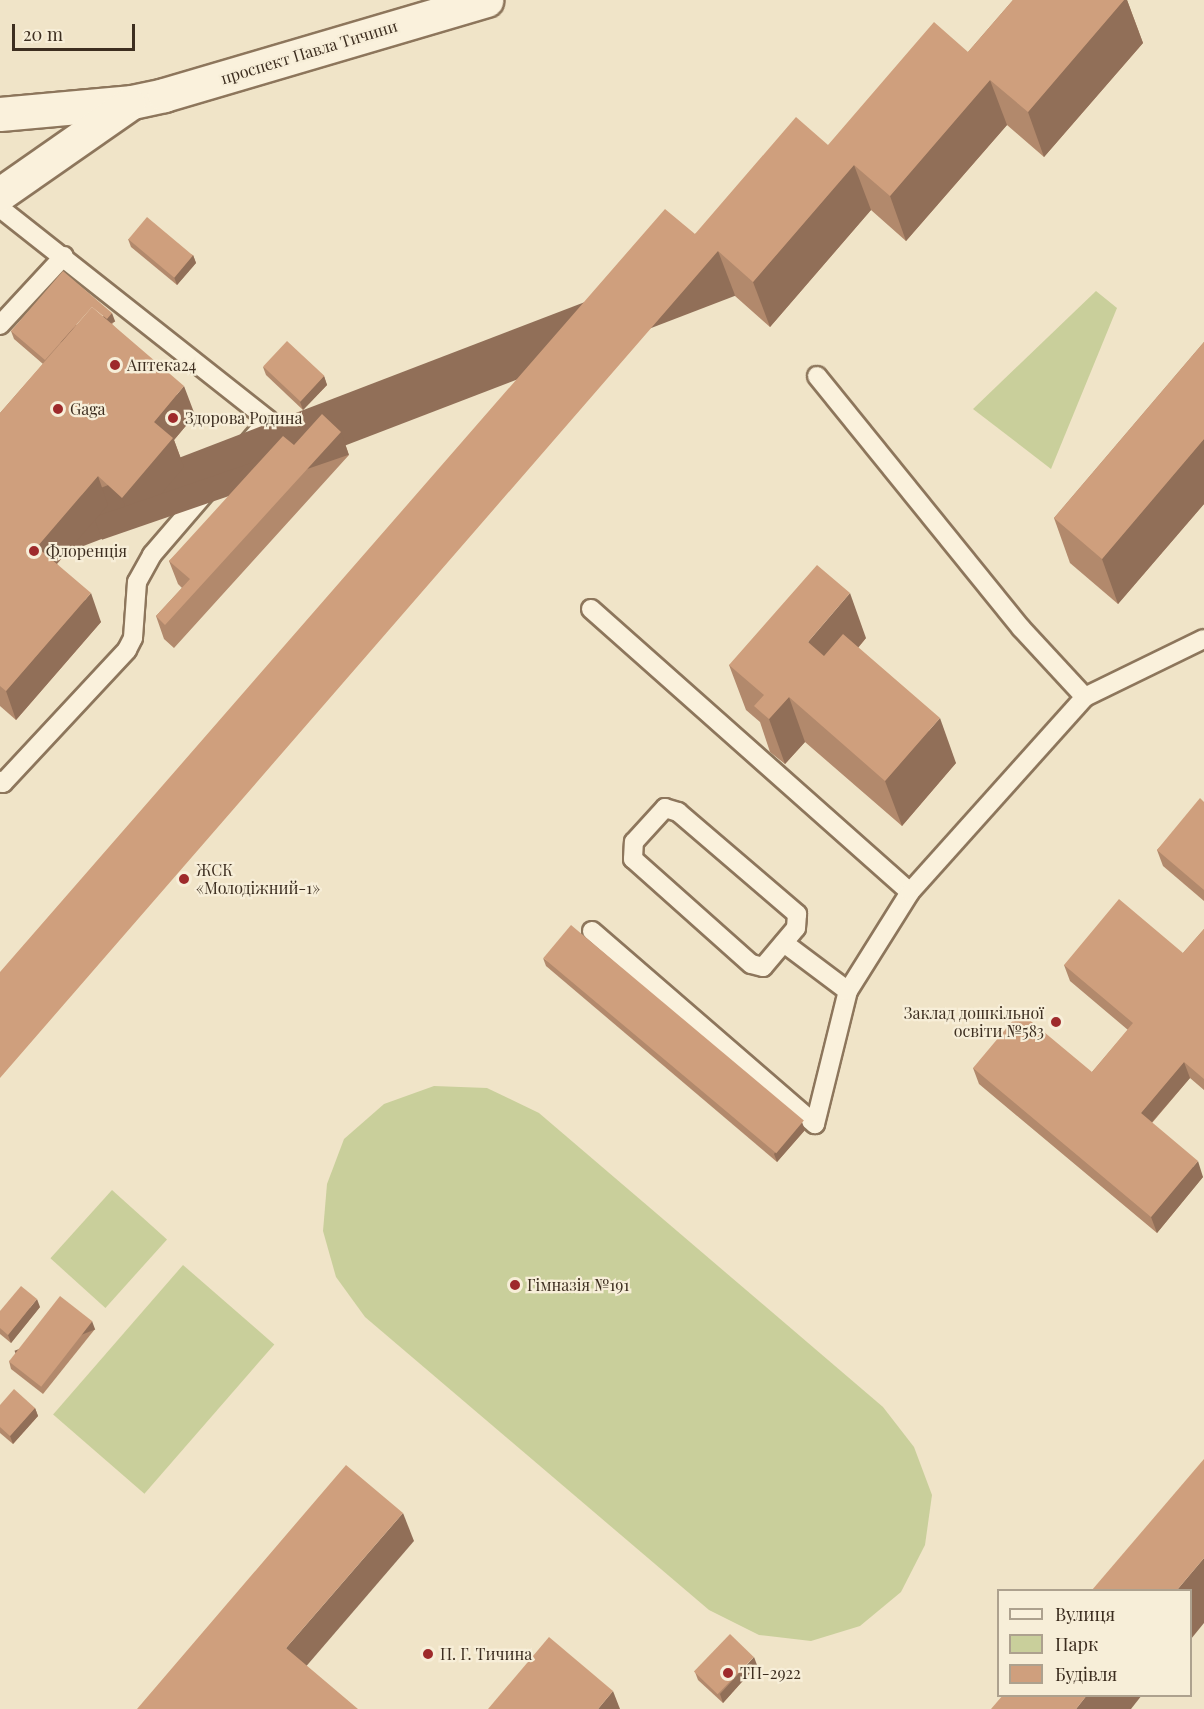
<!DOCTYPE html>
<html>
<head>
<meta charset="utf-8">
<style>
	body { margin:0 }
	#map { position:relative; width:1204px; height:1709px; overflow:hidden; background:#f0e4c8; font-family:"Playfair Display",serif }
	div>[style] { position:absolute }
	.green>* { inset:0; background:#c9cf9b; transform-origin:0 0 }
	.roads { filter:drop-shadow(2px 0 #8d765c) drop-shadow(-2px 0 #8d765c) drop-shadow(0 2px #8d765c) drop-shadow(0 -2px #8d765c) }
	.lane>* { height:18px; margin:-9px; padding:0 9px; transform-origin:9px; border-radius:9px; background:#faf1dc }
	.secondary>* { height:33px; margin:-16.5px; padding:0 16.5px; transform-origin:16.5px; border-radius:16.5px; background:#faf1dc }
	.wall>* { inset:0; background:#b2896c }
	.shaded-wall>* { inset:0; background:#916f58; transform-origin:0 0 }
	.building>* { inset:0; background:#cf9f7d; transform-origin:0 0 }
	.dots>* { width:16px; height:16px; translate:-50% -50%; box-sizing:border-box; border:3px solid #f7eed8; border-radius:50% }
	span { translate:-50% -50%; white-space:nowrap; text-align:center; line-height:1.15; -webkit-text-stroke:4.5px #f7eed8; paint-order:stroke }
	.street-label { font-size:16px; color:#3d2e20 }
	.poi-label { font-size:16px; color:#3d2e20 }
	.left { translate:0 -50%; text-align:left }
	.right { translate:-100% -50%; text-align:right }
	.legend { position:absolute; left:997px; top:1589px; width:195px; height:108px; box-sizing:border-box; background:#f7eed8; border:2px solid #ada18e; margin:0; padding:8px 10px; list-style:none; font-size:18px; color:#3d2e20 }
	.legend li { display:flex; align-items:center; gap:12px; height:30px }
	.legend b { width:30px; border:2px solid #ada18e }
	.scale { position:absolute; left:12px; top:24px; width:123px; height:27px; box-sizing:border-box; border:3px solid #3d2e20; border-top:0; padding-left:8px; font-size:18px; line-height:21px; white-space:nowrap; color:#3d2e20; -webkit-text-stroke:4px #f7eed8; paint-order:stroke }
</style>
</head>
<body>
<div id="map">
	<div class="green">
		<div style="clip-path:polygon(1096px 291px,1117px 308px,1051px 469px,973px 409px)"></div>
		<div style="clip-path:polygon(434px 1086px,487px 1088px,539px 1113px,883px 1407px,914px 1447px,932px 1495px,925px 1545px,901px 1592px,860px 1626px,811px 1641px,759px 1635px,709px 1610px,365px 1317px,336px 1277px,323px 1231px,327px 1184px,344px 1139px,384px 1104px)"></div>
		<div style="left:112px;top:1190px;width:74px;height:92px;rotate:42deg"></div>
		<div style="left:183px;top:1265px;width:121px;height:198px;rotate:41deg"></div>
	</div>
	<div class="roads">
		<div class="lane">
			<div style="left:0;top:208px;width:342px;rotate:38.3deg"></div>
			<div style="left:268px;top:420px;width:178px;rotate:130.7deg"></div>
			<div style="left:152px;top:555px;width:31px;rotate:119deg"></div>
			<div style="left:137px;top:582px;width:56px;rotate:94.1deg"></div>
			<div style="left:133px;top:638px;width:13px;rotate:117deg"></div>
			<div style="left:127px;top:650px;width:182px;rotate:133deg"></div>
			<div style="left:3px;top:783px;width:4px;rotate:-146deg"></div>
			<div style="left:0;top:325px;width:94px;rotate:-47.2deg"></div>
			<div style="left:817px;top:376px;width:324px;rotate:51deg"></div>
			<div style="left:1021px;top:628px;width:94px;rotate:47.2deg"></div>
			<div style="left:591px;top:609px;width:426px;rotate:41.6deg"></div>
			<div style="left:665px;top:808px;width:14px;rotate:17deg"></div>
			<div style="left:678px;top:812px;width:157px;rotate:40.6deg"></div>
			<div style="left:797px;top:914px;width:14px;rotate:94deg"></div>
			<div style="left:796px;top:928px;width:51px;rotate:130.2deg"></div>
			<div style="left:763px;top:967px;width:12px;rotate:-166deg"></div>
			<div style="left:751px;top:964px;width:158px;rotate:-138.3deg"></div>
			<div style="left:633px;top:859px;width:17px;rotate:-87deg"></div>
			<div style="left:634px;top:842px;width:46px;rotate:-47.6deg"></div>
			<div style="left:592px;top:931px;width:295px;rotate:40.9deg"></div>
			<div style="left:815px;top:1124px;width:137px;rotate:-76.1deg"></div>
			<div style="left:848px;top:991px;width:117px;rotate:-57.9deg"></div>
			<div style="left:910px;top:892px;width:262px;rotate:-48.1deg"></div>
			<div style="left:1085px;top:697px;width:132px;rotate:-26deg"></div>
			<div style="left:784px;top:943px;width:80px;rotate:36.9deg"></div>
		</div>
		<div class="secondary">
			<div style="left:0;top:114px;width:133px;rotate:-5.2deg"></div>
			<div style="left:132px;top:102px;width:33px;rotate:-12deg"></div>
			<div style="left:164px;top:95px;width:336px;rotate:-16.4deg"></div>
			<div style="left:0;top:194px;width:157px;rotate:-34.9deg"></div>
		</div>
	</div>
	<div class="wall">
		<div style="clip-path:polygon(1013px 0,1127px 0,1143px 43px,1044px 157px,1007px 125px,906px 241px,871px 210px,770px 327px,735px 296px,695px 234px,968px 52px)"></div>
		<div style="clip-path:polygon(128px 239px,193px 255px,196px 263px,177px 285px,131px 247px)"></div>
		<div style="clip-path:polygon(115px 321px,112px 324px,195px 415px,174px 440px,184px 467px,133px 527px,108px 505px,57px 564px,101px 622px,16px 720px,0 706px,0 413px,43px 364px,14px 339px,11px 331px)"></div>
		<div style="clip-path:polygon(1204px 342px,1204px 504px,1118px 604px,1070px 563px,1054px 518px)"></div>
		<div style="clip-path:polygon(263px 367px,324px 376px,327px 385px,303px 410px,266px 375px)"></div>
		<div style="clip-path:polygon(341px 432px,349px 455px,174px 648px,164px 639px,156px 616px,182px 588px,178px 584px,169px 561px,294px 445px)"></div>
		<div style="clip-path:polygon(866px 638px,858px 648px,956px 763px,902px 826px,805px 742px,785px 764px,770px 752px,760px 722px,746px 710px,729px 665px)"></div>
		<div style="clip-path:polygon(1204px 802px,1204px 901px,1163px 866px,1157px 850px)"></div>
		<div style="clip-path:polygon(1204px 929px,1204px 1090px,1190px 1078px,1152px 1123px,1203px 1177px,1157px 1233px,979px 1084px,973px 1068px,1092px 1072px,1128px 1030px,1070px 981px,1064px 965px,1183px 953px)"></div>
		<div style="clip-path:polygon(543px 958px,805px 1130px,777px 1162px,546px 966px)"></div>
		<div style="clip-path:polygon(40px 1307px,11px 1343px,0 1334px,0 1311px)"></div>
		<div style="clip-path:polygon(95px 1329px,43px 1394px,11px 1369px,9px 1361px)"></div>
		<div style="clip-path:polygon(0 1405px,35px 1408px,38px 1416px,13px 1444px,0 1433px)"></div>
		<div style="clip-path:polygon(757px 1665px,723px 1703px,698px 1680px,695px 1672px)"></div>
	</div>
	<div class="shaded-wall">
		<div style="clip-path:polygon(1124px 0,1127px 0,1143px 43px,1044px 157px,1028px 112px)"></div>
		<div style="clip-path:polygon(990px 80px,1007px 125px,906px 241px,890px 196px)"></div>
		<div style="clip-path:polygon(854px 165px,871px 210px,770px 327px,753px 282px)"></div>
		<div style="left:718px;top:251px;width:48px;height:1095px;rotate:69deg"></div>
		<div style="clip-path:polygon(193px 255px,196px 263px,177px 285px,174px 277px)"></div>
		<div style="left:112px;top:313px;width:9px;height:79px;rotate:69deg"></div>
		<div style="clip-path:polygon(324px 376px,327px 385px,303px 410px,300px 402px)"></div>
		<div style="clip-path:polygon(184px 386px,195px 415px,174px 440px,184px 467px,133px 527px,122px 498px,154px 422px)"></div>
		<div style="left:341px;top:432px;width:24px;height:261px;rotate:71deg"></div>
		<div style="clip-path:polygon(1204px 439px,1204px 504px,1118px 604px,1102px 559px)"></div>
		<div style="clip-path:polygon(98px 476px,108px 505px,47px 575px,37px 547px)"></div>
		<div style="clip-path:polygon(91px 593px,101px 622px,16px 720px,6px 691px)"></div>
		<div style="clip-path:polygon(850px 593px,866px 638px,824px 688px,808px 642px)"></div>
		<div style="clip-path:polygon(789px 697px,805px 742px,785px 764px,769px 719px)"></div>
		<div style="clip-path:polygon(940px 718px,956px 763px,902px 826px,885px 781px)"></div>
		<div style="clip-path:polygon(1184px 1062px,1190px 1078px,1146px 1129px,1141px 1113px)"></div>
		<div style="clip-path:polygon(802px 1122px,805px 1130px,777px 1162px,774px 1154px)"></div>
		<div style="clip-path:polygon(1198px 1161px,1203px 1177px,1157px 1233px,1151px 1217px)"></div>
		<div style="clip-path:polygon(37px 1299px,40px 1307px,11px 1343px,8px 1335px)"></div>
		<div style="left:92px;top:1321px;width:9px;height:83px;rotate:69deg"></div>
		<div style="clip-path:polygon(35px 1408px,38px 1416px,13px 1444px,10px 1436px)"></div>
		<div style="clip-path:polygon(403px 1513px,414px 1541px,297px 1677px,286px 1648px)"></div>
		<div style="clip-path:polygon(1204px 1558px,1204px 1623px,1191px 1639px,1191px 1590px,1177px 1590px)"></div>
		<div style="clip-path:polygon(754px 1657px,757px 1665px,723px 1703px,720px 1694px)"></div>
		<div style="clip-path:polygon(613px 1691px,620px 1709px,598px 1709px)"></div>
		<div style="clip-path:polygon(1087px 1695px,1142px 1695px,1131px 1709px,1076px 1709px)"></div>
	</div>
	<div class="building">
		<div style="clip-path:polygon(1013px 0,1124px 0,1028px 112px,990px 80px,890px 196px,854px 165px,753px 282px,718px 251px,0 1078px,0 972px,665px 209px,695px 234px,796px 117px,828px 145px,934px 22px,968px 52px)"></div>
		<div style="left:147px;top:217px;width:60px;height:29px;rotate:40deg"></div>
		<div style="clip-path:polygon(63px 271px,112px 313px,107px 319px,92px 307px,45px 360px,11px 331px)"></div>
		<div style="clip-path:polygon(92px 307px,184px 386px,154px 422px,173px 438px,122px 498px,98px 476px,37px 547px,91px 593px,6px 691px,0 686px,0 413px)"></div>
		<div style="left:287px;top:341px;width:51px;height:35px;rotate:43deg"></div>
		<div style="clip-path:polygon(1204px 342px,1204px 439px,1102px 559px,1054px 518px)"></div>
		<div style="clip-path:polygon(322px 414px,341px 432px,165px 625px,156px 616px,190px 579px,169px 561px,283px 436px,294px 445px)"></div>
		<div style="clip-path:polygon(817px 565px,850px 593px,808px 642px,824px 656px,843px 634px,940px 718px,885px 781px,789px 697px,769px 719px,754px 706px,764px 695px,729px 665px)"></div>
		<div style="clip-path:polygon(1200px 798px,1204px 802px,1204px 890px,1157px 850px)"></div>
		<div style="clip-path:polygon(1119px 899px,1183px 953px,1204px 929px,1204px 1079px,1184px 1062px,1141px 1113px,1198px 1161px,1151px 1217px,973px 1068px,1020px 1012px,1092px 1072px,1133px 1023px,1064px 965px)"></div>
		<div style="left:571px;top:925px;width:304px;height:43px;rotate:40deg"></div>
		<div style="clip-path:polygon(21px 1286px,37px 1299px,8px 1335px,0 1328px,0 1311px)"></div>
		<div style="left:60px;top:1296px;width:41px;height:83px;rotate:38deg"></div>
		<div style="clip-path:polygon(14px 1389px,35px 1408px,10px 1436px,0 1427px,0 1405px)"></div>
		<div style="clip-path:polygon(1204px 1459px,1204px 1558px,1177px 1590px,1092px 1590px)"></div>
		<div style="clip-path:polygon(346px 1465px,403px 1513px,286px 1648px,358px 1709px,137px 1709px)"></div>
		<div style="left:730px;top:1634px;width:33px;height:52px;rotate:44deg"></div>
		<div style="clip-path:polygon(549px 1637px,613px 1691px,598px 1709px,488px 1709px)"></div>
		<div style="clip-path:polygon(1003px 1695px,1087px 1695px,1076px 1709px,991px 1709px)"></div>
	</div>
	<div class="dots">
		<div style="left:115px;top:365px;background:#9e2a2b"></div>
		<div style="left:58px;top:409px;background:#9e2a2b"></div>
		<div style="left:173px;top:418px;background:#9e2a2b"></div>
		<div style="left:34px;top:551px;background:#9e2a2b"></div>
		<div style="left:184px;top:879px;background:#9e2a2b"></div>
		<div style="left:1056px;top:1022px;background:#9e2a2b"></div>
		<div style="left:515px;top:1285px;background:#9e2a2b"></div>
		<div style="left:428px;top:1654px;background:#9e2a2b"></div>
		<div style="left:728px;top:1673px;background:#9e2a2b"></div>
	</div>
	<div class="street-label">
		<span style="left:309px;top:52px;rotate:-17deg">проспект Павла Тичини</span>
	</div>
	<div class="poi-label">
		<span class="left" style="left:127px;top:365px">Аптека24</span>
		<span class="left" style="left:70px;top:409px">Gaga</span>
		<span class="left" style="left:185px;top:418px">Здорова Родина</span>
		<span class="left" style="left:46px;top:551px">Флоренція</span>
		<span class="left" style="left:196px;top:879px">ЖСК<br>«Молодіжний-1»</span>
		<span class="right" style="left:1044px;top:1022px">Заклад дошкільної<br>освіти №583</span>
		<span class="left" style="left:527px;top:1285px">Гімназія №191</span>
		<span class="left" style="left:440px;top:1654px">П. Г. Тичина</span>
		<span class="left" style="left:740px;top:1673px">ТП-2922</span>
	</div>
	<ul class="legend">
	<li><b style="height:8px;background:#faf1dc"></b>Вулиця</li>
	<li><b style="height:16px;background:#c9cf9b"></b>Парк</li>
	<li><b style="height:16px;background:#cf9f7d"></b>Будівля</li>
	</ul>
	<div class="scale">20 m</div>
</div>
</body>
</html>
